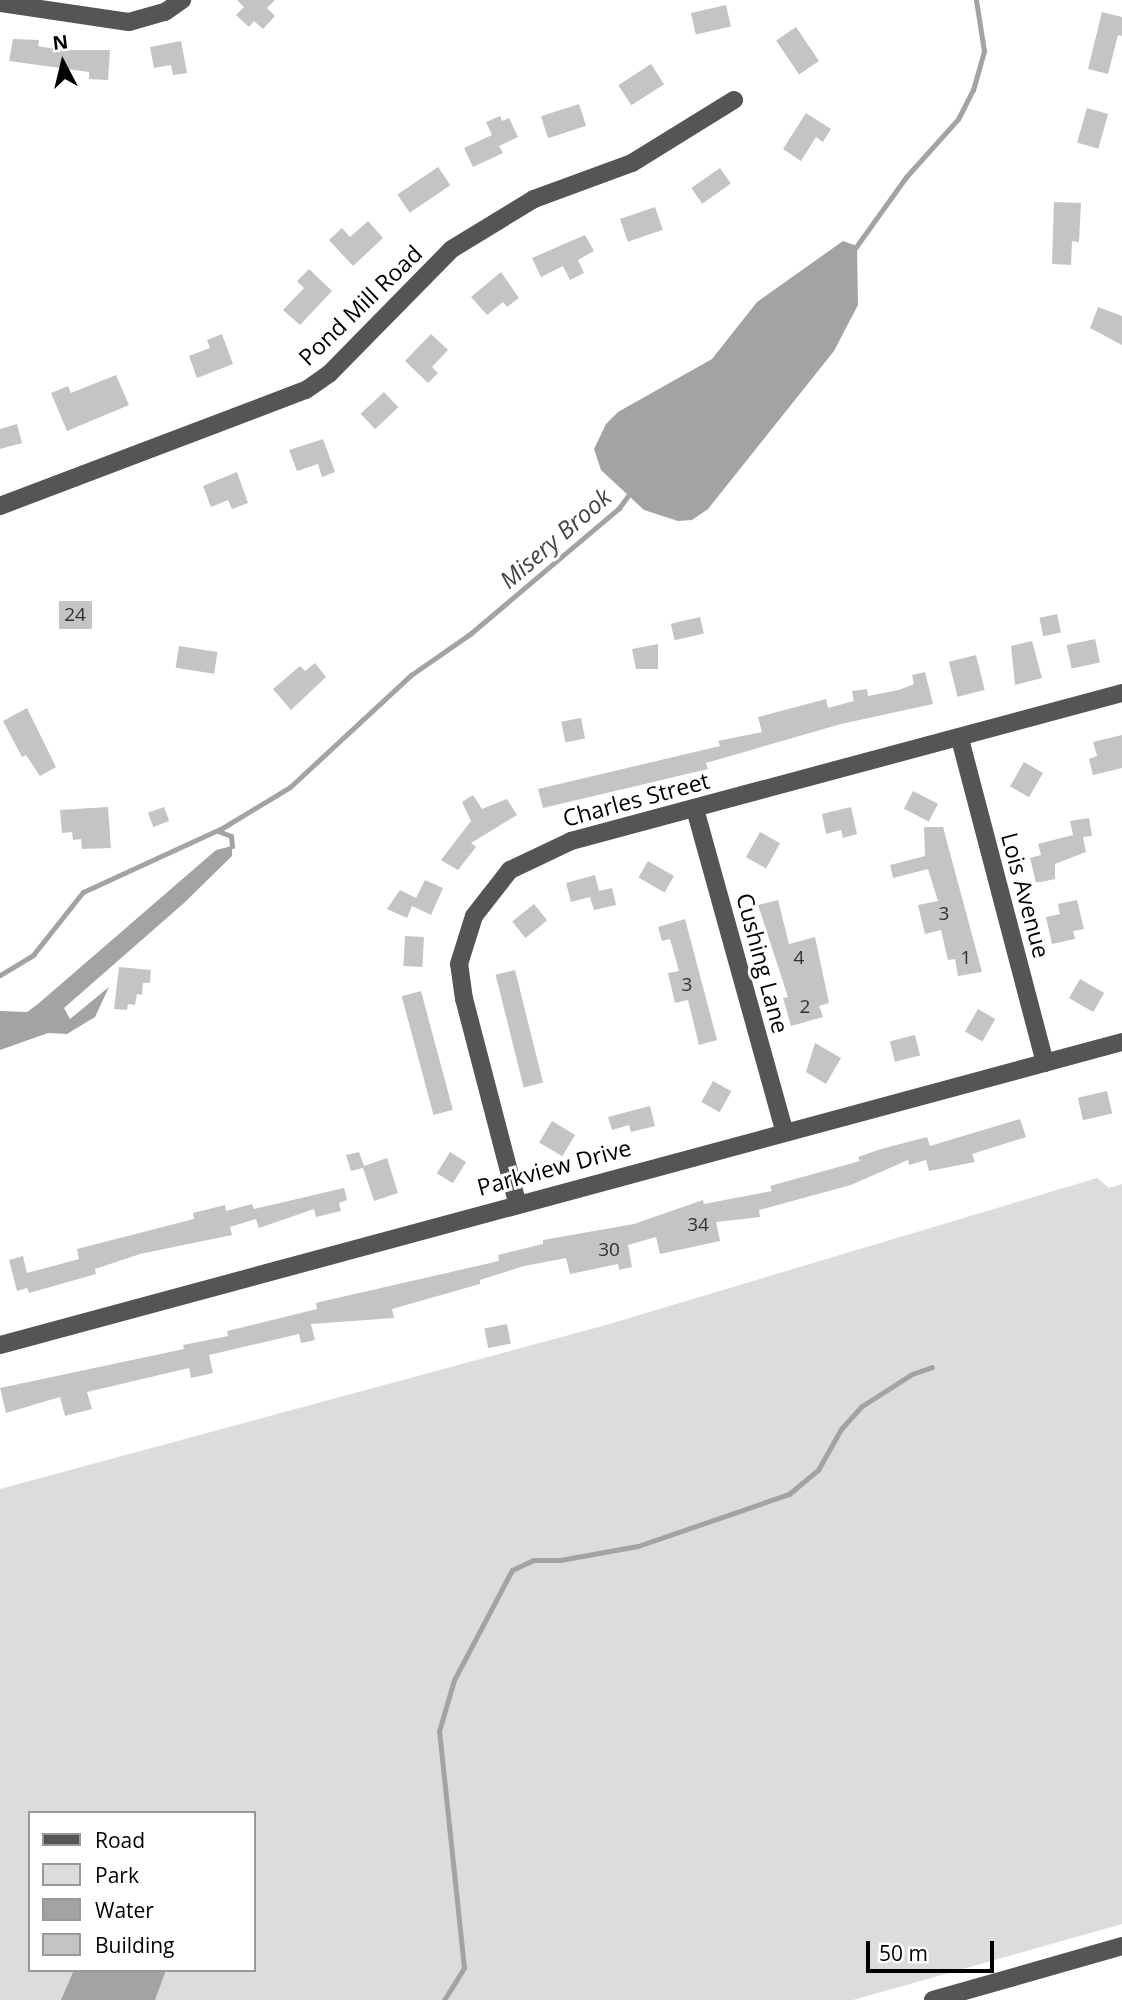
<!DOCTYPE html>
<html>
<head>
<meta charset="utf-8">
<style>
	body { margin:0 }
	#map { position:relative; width:1122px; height:2000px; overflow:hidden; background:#fff; font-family:"Open Sans",sans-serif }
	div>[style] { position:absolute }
	.green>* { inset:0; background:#dcdcdc }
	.water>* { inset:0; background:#a3a3a3 }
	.stream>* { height:5px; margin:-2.5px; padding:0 2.5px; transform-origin:2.5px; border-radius:2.5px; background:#a3a3a3 }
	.building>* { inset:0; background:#c4c4c4; transform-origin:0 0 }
	.minor>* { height:18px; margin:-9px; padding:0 9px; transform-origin:9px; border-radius:9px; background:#555 }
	span { translate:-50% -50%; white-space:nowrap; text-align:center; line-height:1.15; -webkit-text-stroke:6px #fff; paint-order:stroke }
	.number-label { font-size:19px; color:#313131 }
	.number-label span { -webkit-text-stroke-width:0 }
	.street-label { font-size:23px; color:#000 }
	.water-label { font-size:24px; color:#444; font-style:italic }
	.legend { position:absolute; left:28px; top:1811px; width:228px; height:161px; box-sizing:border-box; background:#fff; border:2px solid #999; margin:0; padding:9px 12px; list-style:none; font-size:21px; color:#000 }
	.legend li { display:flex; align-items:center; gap:14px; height:35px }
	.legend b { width:35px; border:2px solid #999 }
	.north { position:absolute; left:28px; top:28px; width:70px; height:70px; -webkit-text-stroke:5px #fff; paint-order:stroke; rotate:353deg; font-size:19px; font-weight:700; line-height:28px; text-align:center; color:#000 }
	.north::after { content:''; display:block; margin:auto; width:24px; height:32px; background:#000; clip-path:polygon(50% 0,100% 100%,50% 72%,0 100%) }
	.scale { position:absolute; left:866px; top:1941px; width:128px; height:32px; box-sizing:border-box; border:4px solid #000; border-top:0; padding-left:9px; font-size:21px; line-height:24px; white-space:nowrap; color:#000; -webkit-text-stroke:5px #fff; paint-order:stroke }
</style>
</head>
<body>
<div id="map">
	<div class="green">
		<div style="clip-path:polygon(evenodd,1097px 1178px,1109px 1188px,1122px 1184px,1122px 1924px,853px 2000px,0 2000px,0 1489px,606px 1325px,1097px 1178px,30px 1813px,254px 1813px,254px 1970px,30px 1970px,30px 1813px)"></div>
	</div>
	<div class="water">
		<div style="clip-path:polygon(843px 241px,857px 246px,858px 305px,834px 351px,708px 509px,692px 520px,678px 521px,644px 510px,601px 470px,594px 449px,606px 424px,618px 412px,712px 359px,757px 302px)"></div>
		<div style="clip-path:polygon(232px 846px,232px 856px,184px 903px,64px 1008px,70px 1019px,109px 987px,95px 1017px,67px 1034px,48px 1033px,0 1050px,0 1011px,27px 1012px,38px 1004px,216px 850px)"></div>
		<div style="clip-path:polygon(74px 1970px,166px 1970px,155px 2000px,61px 2000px)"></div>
	</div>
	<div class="stream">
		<div style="left:853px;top:251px;width:91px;rotate:-54.4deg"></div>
		<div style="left:906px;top:177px;width:78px;rotate:-48.1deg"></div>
		<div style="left:958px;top:119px;width:33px;rotate:-63deg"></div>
		<div style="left:973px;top:90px;width:41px;rotate:-74.2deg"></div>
		<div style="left:984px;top:51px;width:52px;rotate:-98.9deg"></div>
		<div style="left:218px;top:831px;width:14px;rotate:21deg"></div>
		<div style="left:231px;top:836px;width:10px;rotate:84deg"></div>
		<div style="left:0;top:975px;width:39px;rotate:-31deg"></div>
		<div style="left:33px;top:955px;width:80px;rotate:-51.6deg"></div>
		<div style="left:83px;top:892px;width:155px;rotate:-24.7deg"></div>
		<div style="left:224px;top:827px;width:77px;rotate:-31.2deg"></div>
		<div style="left:290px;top:787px;width:165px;rotate:-42.8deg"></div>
		<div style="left:411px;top:675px;width:72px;rotate:-34.8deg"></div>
		<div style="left:470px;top:634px;width:195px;rotate:-40.2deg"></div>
		<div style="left:619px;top:508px;width:22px;rotate:-54deg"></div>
		<div style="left:444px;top:2000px;width:38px;rotate:-58deg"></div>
		<div style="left:464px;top:1968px;width:238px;rotate:-96deg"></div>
		<div style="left:439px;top:1731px;width:53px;rotate:-73.6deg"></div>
		<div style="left:454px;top:1680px;width:124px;rotate:-62.2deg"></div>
		<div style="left:512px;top:1570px;width:23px;rotate:-25deg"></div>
		<div style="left:533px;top:1560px;width:27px"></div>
		<div style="left:560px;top:1560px;width:79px;rotate:-10.2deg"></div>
		<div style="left:638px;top:1546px;width:160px;rotate:-19deg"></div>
		<div style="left:789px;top:1494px;width:38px;rotate:-40deg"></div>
		<div style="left:818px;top:1470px;width:47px;rotate:-60.7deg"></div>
		<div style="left:841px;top:1429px;width:31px;rotate:-48deg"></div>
		<div style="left:862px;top:1406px;width:59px;rotate:-32.6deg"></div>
		<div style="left:912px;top:1374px;width:21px;rotate:-19deg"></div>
	</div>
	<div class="building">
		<div style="clip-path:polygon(237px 0,275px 0,267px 8px,275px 16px,263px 29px,254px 21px,249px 27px,236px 15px,244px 7px)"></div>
		<div style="left:726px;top:5px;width:22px;height:36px;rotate:77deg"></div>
		<div style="clip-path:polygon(1102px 12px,1122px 17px,1122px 36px,1118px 35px,1108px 74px,1088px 69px)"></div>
		<div style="left:796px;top:27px;width:41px;height:24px;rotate:56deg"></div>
		<div style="clip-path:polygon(13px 39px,39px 40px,38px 46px,61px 50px,110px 50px,108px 80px,89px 79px,89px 72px,9px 61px)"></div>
		<div style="clip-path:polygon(181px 41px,187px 73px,173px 75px,171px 65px,154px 68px,150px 47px)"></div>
		<div style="left:651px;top:64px;width:24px;height:39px;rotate:57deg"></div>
		<div style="left:579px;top:104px;width:23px;height:40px;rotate:72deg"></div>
		<div style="left:1087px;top:108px;width:22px;height:36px;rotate:16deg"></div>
		<div style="clip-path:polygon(806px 113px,831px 129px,823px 142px,816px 137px,801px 161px,783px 149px)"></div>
		<div style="clip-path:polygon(500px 116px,502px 121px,509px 118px,518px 137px,499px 146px,503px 153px,473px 167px,464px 148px,492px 135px,486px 122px)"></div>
		<div style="left:438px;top:167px;width:22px;height:49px;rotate:56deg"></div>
		<div style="left:720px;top:168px;width:19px;height:35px;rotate:55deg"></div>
		<div style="clip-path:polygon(1054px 202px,1081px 203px,1079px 242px,1072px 241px,1071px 265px,1052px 264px)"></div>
		<div style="left:655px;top:207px;width:24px;height:37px;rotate:71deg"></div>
		<div style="clip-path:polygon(368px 221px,383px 238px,353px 266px,329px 240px,342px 228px,350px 237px)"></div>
		<div style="clip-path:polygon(585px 235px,594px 251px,578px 260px,584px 273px,570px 280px,563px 266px,541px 277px,532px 258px)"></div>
		<div style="clip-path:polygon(309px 269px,332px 291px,300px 325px,283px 310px,304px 288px,297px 281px)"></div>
		<div style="clip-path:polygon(501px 272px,519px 298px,507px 307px,503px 302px,487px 315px,471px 297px)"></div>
		<div style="clip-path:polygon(1098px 307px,1122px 316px,1122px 345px,1090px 328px)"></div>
		<div style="clip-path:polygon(222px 334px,233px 364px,197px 378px,189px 356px,210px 348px,207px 340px)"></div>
		<div style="clip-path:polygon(431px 334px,448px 350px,432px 367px,438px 373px,428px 383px,405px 361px)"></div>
		<div style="clip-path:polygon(116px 375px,129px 405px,67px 431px,51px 393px,68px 386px,71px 393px)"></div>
		<div style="left:384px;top:392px;width:21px;height:32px;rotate:47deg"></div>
		<div style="clip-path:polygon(17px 424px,22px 443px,0 449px,0 429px)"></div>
		<div style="clip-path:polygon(323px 439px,335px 472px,322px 477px,318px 464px,297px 471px,289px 450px)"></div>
		<div style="clip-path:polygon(237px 472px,248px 503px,232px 509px,228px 500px,211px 507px,203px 486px)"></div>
		<div style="left:92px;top:601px;width:28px;height:33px;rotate:90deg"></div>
		<div style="left:1057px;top:614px;width:19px;height:18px;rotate:78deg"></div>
		<div style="left:700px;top:617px;width:17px;height:30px;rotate:77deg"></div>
		<div style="left:1095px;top:639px;width:24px;height:29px;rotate:78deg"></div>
		<div style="clip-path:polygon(1032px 641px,1042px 678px,1015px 685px,1011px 646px)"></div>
		<div style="clip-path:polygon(658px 644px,658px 669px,636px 669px,632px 649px)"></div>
		<div style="left:179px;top:646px;width:39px;height:22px;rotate:9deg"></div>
		<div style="left:976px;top:655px;width:36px;height:28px;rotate:76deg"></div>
		<div style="clip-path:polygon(315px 663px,326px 677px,291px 710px,273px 689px,300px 666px,305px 671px)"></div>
		<div style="clip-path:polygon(925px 672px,933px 704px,841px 724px,706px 763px,708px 769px,543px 808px,538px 789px,720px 746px,718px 741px,762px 732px,758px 717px,826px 699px,828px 708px,854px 701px,852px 691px,867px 689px,868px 696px,899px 690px,914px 684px,912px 675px)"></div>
		<div style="clip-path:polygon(27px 708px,56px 767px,40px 776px,26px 755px,22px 757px,3px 721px)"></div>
		<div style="left:581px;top:718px;width:21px;height:20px;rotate:79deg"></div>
		<div style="clip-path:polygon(1122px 735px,1122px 768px,1093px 775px,1089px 759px,1097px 756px,1093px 742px)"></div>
		<div style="left:1024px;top:762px;width:22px;height:28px;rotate:30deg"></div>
		<div style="left:913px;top:791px;width:28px;height:20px;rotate:27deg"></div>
		<div style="clip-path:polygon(473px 795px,482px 809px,507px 799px,517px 815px,471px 843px,476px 847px,458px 870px,441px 860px,471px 821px,462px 802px)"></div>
		<div style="clip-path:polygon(108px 807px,111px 848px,82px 849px,81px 839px,73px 840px,72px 832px,62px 833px,60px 810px)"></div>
		<div style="left:164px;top:807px;width:15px;height:17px;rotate:70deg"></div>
		<div style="clip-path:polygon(851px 807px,857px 834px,843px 838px,841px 830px,826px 834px,822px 814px)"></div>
		<div style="clip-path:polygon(1089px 818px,1092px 836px,1083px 837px,1086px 852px,1055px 864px,1055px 879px,1036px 883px,1030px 858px,1041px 855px,1038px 844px,1073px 835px,1070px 821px)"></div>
		<div style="clip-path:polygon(924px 827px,943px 827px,982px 972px,958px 976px,955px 959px,948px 960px,941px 930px,925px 934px,918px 905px,938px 901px,928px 869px,893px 878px,890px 865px,925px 856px)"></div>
		<div style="left:760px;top:832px;width:23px;height:29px;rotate:29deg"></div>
		<div style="left:648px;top:861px;width:30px;height:19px;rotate:30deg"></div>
		<div style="clip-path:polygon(595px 875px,599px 891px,612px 888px,616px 905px,594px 910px,590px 897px,571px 902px,566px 883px)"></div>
		<div style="clip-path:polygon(425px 880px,443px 888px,431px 915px,412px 906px,407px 918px,387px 909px,400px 890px,416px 898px)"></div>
		<div style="clip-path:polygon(778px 900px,789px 944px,815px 937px,829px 1003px,819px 1006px,823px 1017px,791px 1026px,783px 998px,788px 997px,758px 905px)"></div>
		<div style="clip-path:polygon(1077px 900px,1084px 929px,1073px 931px,1075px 939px,1052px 944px,1046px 917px,1060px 914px,1058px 904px)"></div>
		<div style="left:534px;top:904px;width:21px;height:28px;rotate:51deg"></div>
		<div style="clip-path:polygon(685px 919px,717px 1040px,699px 1045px,688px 1000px,675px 1003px,668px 973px,679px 971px,670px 939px,662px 941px,658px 927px)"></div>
		<div style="left:405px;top:936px;width:19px;height:30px;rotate:3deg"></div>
		<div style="clip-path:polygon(119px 967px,151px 970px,150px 983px,143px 983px,142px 995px,137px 994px,135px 1005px,128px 1004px,127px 1010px,114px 1009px)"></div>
		<div style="left:515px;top:970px;width:116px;height:20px;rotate:76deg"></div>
		<div style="left:1080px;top:979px;width:28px;height:22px;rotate:30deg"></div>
		<div style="left:421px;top:991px;width:123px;height:20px;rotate:75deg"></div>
		<div style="left:978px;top:1009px;width:20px;height:26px;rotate:30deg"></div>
		<div style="left:915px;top:1035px;width:21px;height:26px;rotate:76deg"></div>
		<div style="clip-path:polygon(815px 1043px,841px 1058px,826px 1084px,806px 1072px)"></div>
		<div style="left:713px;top:1081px;width:21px;height:24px;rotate:29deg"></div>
		<div style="left:1107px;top:1091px;width:23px;height:30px;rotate:77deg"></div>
		<div style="clip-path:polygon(650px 1106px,655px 1126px,631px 1132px,629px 1125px,612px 1130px,608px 1117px)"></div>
		<div style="clip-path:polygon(1020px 1119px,1026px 1137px,972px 1154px,975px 1162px,929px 1171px,926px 1160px,909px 1165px,908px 1160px,851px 1185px,759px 1210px,760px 1217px,716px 1222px,720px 1241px,660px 1254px,656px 1237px,628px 1245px,632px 1267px,619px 1270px,618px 1264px,570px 1274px,566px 1258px,524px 1266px,480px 1280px,480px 1284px,392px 1309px,394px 1318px,311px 1324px,315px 1340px,301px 1343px,299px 1334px,209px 1355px,213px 1373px,191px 1378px,189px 1368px,87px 1392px,92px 1409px,65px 1416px,60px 1397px,6px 1413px,0 1388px,184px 1349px,183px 1345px,228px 1336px,227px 1331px,317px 1309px,316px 1303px,324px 1301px,499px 1261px,498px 1255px,543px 1244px,543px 1240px,634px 1224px,703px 1200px,704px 1204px,772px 1191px,770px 1186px,860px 1161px,858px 1157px,881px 1149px,927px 1137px,930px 1146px)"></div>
		<div style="left:552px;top:1121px;width:27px;height:25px;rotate:31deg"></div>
		<div style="clip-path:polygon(359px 1152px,364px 1166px,387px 1158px,398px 1193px,374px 1201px,363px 1168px,351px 1171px,346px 1155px)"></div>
		<div style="left:450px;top:1152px;width:19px;height:25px;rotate:32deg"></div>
		<div style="clip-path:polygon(344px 1188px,347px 1200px,339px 1203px,341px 1211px,316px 1217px,314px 1209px,259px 1228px,256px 1219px,230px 1227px,232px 1235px,140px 1254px,95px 1269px,96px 1274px,29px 1293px,27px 1288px,17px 1291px,9px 1260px,23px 1256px,27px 1273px,79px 1259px,77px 1249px,194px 1219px,193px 1213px,225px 1205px,226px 1211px,252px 1204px,254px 1209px)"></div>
		<div style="left:507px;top:1324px;width:20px;height:23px;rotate:79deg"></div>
	</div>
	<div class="minor">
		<div style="left:0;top:3px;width:130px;rotate:8.4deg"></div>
		<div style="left:129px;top:22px;width:37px;rotate:-16deg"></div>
		<div style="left:165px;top:12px;width:21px;rotate:-35deg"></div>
		<div style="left:0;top:506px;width:327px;rotate:-20.8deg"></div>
		<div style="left:306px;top:390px;width:28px;rotate:-35deg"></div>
		<div style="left:329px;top:374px;width:175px;rotate:-45.5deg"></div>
		<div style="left:452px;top:249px;width:96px;rotate:-31.4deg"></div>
		<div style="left:534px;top:199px;width:104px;rotate:-20.2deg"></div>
		<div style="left:632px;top:163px;width:120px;rotate:-31.7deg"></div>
		<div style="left:960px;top:739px;width:335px;rotate:75.3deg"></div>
		<div style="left:695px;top:809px;width:333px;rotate:74.5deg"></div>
		<div style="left:517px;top:1202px;width:210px;rotate:-104.6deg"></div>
		<div style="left:464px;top:999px;width:35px;rotate:-98deg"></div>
		<div style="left:459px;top:964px;width:50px;rotate:-72.6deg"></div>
		<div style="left:474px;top:916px;width:58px;rotate:-52deg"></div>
		<div style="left:510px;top:870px;width:68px;rotate:-25.4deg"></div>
		<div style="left:571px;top:841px;width:571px;rotate:-15.03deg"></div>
		<div style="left:0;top:1345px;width:1162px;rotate:-15.11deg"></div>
		<div style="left:933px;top:2000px;width:197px;rotate:-15.9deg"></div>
	</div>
	<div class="number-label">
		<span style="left:75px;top:615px">24</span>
		<span style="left:944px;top:914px">3</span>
		<span style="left:799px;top:958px">4</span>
		<span style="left:966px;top:958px">1</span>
		<span style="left:687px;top:985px">3</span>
		<span style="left:805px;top:1007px">2</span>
		<span style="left:698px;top:1225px">34</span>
		<span style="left:609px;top:1250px">30</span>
	</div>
	<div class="street-label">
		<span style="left:360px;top:305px;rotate:-44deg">Pond Mill Road</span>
		<span style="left:636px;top:799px;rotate:-15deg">Charles Street</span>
		<span style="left:1026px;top:895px;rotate:75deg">Lois Avenue</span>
		<span style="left:763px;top:963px;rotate:75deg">Cushing Lane</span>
		<span style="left:554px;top:1167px;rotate:-15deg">Parkview Drive</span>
	</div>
	<div class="water-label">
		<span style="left:555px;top:538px;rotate:-41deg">Misery Brook</span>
	</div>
	<ul class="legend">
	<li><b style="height:9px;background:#555"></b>Road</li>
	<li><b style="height:19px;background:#dcdcdc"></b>Park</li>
	<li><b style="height:19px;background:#a3a3a3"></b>Water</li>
	<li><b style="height:19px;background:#c4c4c4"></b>Building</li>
	</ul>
	<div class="north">N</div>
	<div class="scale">50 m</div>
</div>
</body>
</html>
